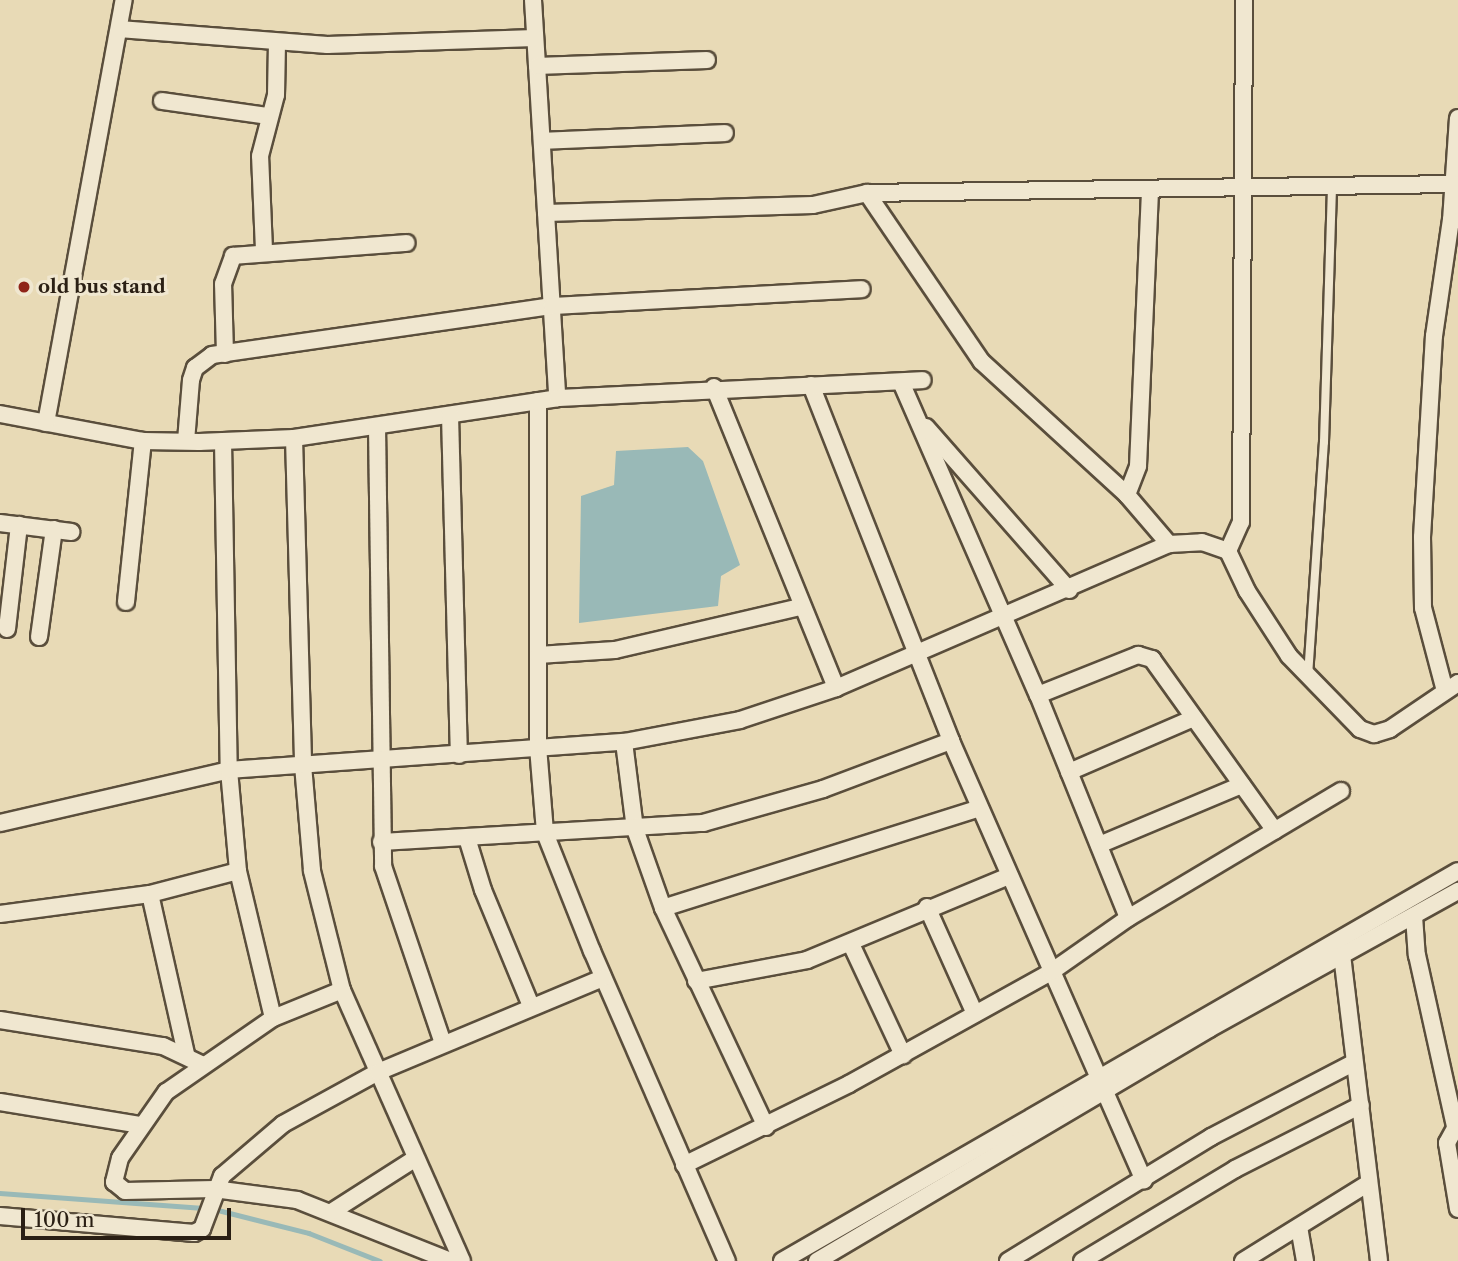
<!DOCTYPE html>
<html>
<head>
<meta charset="utf-8">
<style>
	body { margin:0 }
	#map { position:relative; width:1458px; height:1261px; overflow:hidden; background:#e8dab6; font-family:"Libre Caslon Text",serif }
	div>[style] { position:absolute }
	.water>* { inset:0; background:#99b9b7 }
	.stream>* { height:4.5px; margin:-2.25px; padding:0 2.25px; transform-origin:2.25px; border-radius:2.25px; background:#99b9b7 }
	.roads { filter:drop-shadow(2px 0 #5a4e3c) drop-shadow(-2px 0 #5a4e3c) drop-shadow(0 2px #5a4e3c) drop-shadow(0 -2px #5a4e3c) }
	.service>* { height:8px; margin:-4px; padding:0 4px; transform-origin:4px; border-radius:4px; background:#f0e7d0 }
	.minor>* { height:16px; margin:-8px; padding:0 8px; transform-origin:8px; border-radius:8px; background:#f0e7d0 }
	.dots>* { width:19px; height:19px; translate:-50% -50%; box-sizing:border-box; border:4px solid #f0e7d0; border-radius:50% }
	span { translate:-50% -50%; white-space:nowrap; text-align:center; line-height:1.15; -webkit-text-stroke:6px #f0e7d0; paint-order:stroke }
	.poi-label { font-size:19px; color:#2a1f14; font-weight:700 }
	.left { translate:0 -50%; text-align:left }
	.scale { position:absolute; left:21px; top:1208px; width:210px; height:32px; box-sizing:border-box; border:4px solid #2a1f14; border-top:0; padding-left:9px; font-size:21px; line-height:24px; white-space:nowrap; color:#2a1f14; -webkit-text-stroke:5px #f0e7d0; paint-order:stroke }
</style>
</head>
<body>
<div id="map">
	<div class="water">
		<div style="clip-path:polygon(688px 447px,703px 461px,740px 565px,721px 576px,718px 606px,579px 623px,581px 496px,614px 485px,616px 451px)"></div>
	</div>
	<div class="stream">
		<div style="left:0;top:1193px;width:207px;rotate:4.2deg"></div>
		<div style="left:214px;top:1209px;width:98px;rotate:14.2deg"></div>
		<div style="left:309px;top:1233px;width:76px;rotate:21.5deg"></div>
	</div>
	<div class="roads">
		<div class="service">
			<div style="left:1308px;top:676px;width:235px;rotate:-86.1deg"></div>
			<div style="left:1324px;top:442px;width:256px;rotate:-88.2deg"></div>
		</div>
		<div class="minor">
			<div style="left:533px;top:0;width:399px;rotate:86.5deg"></div>
			<div style="left:119px;top:29px;width:209px;rotate:4.4deg"></div>
			<div style="left:327px;top:45px;width:208px;rotate:-1.9deg"></div>
			<div style="left:537px;top:66px;width:170px;rotate:-2deg"></div>
			<div style="left:162px;top:101px;width:107px;rotate:8.1deg"></div>
			<div style="left:1458px;top:118px;width:102px;rotate:93.9deg"></div>
			<div style="left:1451px;top:220px;width:7px"></div>
			<div style="left:542px;top:141px;width:183px;rotate:-2.5deg"></div>
			<div style="left:867px;top:193px;width:203px;rotate:55.8deg"></div>
			<div style="left:981px;top:361px;width:198px;rotate:42.5deg"></div>
			<div style="left:1127px;top:495px;width:65px;rotate:49.4deg"></div>
			<div style="left:546px;top:213px;width:267px;rotate:-1.7deg"></div>
			<div style="left:813px;top:205px;width:55px;rotate:-12.5deg"></div>
			<div style="left:867px;top:193px;width:587px;rotate:-0.88deg"></div>
			<div style="left:264px;top:250px;width:94px;rotate:-92.4deg"></div>
			<div style="left:260px;top:156px;width:63px;rotate:-75.3deg"></div>
			<div style="left:276px;top:95px;width:52px;rotate:-88.9deg"></div>
			<div style="left:225px;top:354px;width:70px;rotate:-91.6deg"></div>
			<div style="left:223px;top:284px;width:30px;rotate:-70deg"></div>
			<div style="left:233px;top:256px;width:174px;rotate:-4.3deg"></div>
			<div style="left:901px;top:382px;width:342px;rotate:66.4deg"></div>
			<div style="left:1038px;top:695px;width:240px;rotate:68deg"></div>
			<div style="left:811px;top:385px;width:383px;rotate:68.5deg"></div>
			<div style="left:951px;top:741px;width:480px;rotate:66.3deg"></div>
			<div style="left:714px;top:387px;width:325px;rotate:67.9deg"></div>
			<div style="left:538px;top:401px;width:346px;rotate:90deg"></div>
			<div style="left:538px;top:747px;width:86px;rotate:85.3deg"></div>
			<div style="left:545px;top:833px;width:127px;rotate:68.3deg"></div>
			<div style="left:592px;top:951px;width:338px;rotate:66.5deg"></div>
			<div style="left:0;top:414px;width:146px;rotate:10.7deg"></div>
			<div style="left:143px;top:441px;width:56px;rotate:1deg"></div>
			<div style="left:199px;top:442px;width:95px;rotate:-2.4deg"></div>
			<div style="left:294px;top:438px;width:266px;rotate:-8.6deg"></div>
			<div style="left:557px;top:398px;width:366px;rotate:-2.8deg"></div>
			<div style="left:450px;top:415px;width:340px;rotate:88.5deg"></div>
			<div style="left:46px;top:423px;width:430px;rotate:-79.6deg"></div>
			<div style="left:377px;top:426px;width:440px;rotate:89.2deg"></div>
			<div style="left:383px;top:866px;width:187px;rotate:71.3deg"></div>
			<div style="left:926px;top:427px;width:217px;rotate:48.7deg"></div>
			<div style="left:294px;top:438px;width:327px;rotate:88.4deg"></div>
			<div style="left:303px;top:765px;width:106px;rotate:85.1deg"></div>
			<div style="left:312px;top:871px;width:123px;rotate:75.9deg"></div>
			<div style="left:342px;top:990px;width:296px;rotate:66.1deg"></div>
			<div style="left:186px;top:441px;width:61px;rotate:-85.3deg"></div>
			<div style="left:191px;top:380px;width:13px;rotate:-72deg"></div>
			<div style="left:195px;top:368px;width:21px;rotate:-37deg"></div>
			<div style="left:212px;top:355px;width:344px;rotate:-8.2deg"></div>
			<div style="left:552px;top:306px;width:310px;rotate:-3.1deg"></div>
			<div style="left:223px;top:441px;width:329px;rotate:89deg"></div>
			<div style="left:229px;top:770px;width:101px;rotate:84.9deg"></div>
			<div style="left:238px;top:871px;width:151px;rotate:76.6deg"></div>
			<div style="left:1127px;top:495px;width:31px;rotate:-69deg"></div>
			<div style="left:1138px;top:466px;width:277px;rotate:-87.5deg"></div>
			<div style="left:0;top:523px;width:72px;rotate:7.2deg"></div>
			<div style="left:1228px;top:551px;width:32px;rotate:-66deg"></div>
			<div style="left:1241px;top:522px;width:522px;rotate:-89.67deg"></div>
			<div style="left:126px;top:602px;width:162px;rotate:-84deg"></div>
			<div style="left:7px;top:629px;width:105px;rotate:-83.4deg"></div>
			<div style="left:39px;top:637px;width:109px;rotate:-82.1deg"></div>
			<div style="left:538px;top:655px;width:77px;rotate:-3.7deg"></div>
			<div style="left:615px;top:650px;width:190px;rotate:-13.1deg"></div>
			<div style="left:1445px;top:691px;width:86px;rotate:-104.8deg"></div>
			<div style="left:1423px;top:608px;width:71px;rotate:-90.8deg"></div>
			<div style="left:1422px;top:537px;width:201px;rotate:-86.6deg"></div>
			<div style="left:1434px;top:336px;width:117px;rotate:-81.7deg"></div>
			<div style="left:1038px;top:695px;width:108px;rotate:-21.8deg"></div>
			<div style="left:1138px;top:655px;width:15px;rotate:16deg"></div>
			<div style="left:1152px;top:659px;width:211px;rotate:54.4deg"></div>
			<div style="left:624px;top:742px;width:88px;rotate:82.8deg"></div>
			<div style="left:635px;top:829px;width:84px;rotate:70.5deg"></div>
			<div style="left:663px;top:908px;width:242px;rotate:64.8deg"></div>
			<div style="left:1069px;top:772px;width:136px;rotate:-23.4deg"></div>
			<div style="left:0;top:823px;width:235px;rotate:-13deg"></div>
			<div style="left:229px;top:770px;width:396px;rotate:-4.1deg"></div>
			<div style="left:624px;top:742px;width:118px;rotate:-10.7deg"></div>
			<div style="left:740px;top:720px;width:101px;rotate:-18.4deg"></div>
			<div style="left:836px;top:688px;width:363px;rotate:-23.4deg"></div>
			<div style="left:1169px;top:544px;width:33px;rotate:-3deg"></div>
			<div style="left:1202px;top:542px;width:28px;rotate:19deg"></div>
			<div style="left:1228px;top:551px;width:44px;rotate:64.6deg"></div>
			<div style="left:1247px;top:591px;width:77px;rotate:57.1deg"></div>
			<div style="left:1289px;top:656px;width:102px;rotate:45.8deg"></div>
			<div style="left:1360px;top:729px;width:15px;rotate:20deg"></div>
			<div style="left:1374px;top:734px;width:17px;rotate:-17deg"></div>
			<div style="left:1390px;top:729px;width:82px;rotate:-34.1deg"></div>
			<div style="left:467px;top:838px;width:54px;rotate:72.9deg"></div>
			<div style="left:483px;top:890px;width:126px;rotate:67.5deg"></div>
			<div style="left:381px;top:842px;width:323px;rotate:-3.4deg"></div>
			<div style="left:703px;top:823px;width:125px;rotate:-15.8deg"></div>
			<div style="left:823px;top:789px;width:137px;rotate:-20.6deg"></div>
			<div style="left:1099px;top:845px;width:155px;rotate:-22.8deg"></div>
			<div style="left:150px;top:894px;width:164px;rotate:77.3deg"></div>
			<div style="left:927px;top:907px;width:117px;rotate:65.8deg"></div>
			<div style="left:663px;top:908px;width:332px;rotate:-17.5deg"></div>
			<div style="left:0;top:914px;width:151px;rotate:-7.6deg"></div>
			<div style="left:150px;top:894px;width:91px;rotate:-14.6deg"></div>
			<div style="left:1414px;top:916px;width:39px;rotate:86deg"></div>
			<div style="left:1417px;top:955px;width:175px;rotate:77.5deg"></div>
			<div style="left:851px;top:944px;width:123px;rotate:64.9deg"></div>
			<div style="left:1342px;top:955px;width:308px;rotate:83.1deg"></div>
			<div style="left:696px;top:981px;width:113px;rotate:-10.7deg"></div>
			<div style="left:807px;top:960px;width:219px;rotate:-22.6deg"></div>
			<div style="left:342px;top:990px;width:74px;rotate:157.9deg"></div>
			<div style="left:273px;top:1018px;width:130px;rotate:145.3deg"></div>
			<div style="left:166px;top:1092px;width:80px;rotate:124.9deg"></div>
			<div style="left:120px;top:1158px;width:25px;rotate:104deg"></div>
			<div style="left:114px;top:1182px;width:14px;rotate:39deg"></div>
			<div style="left:125px;top:1191px;width:89px;rotate:-1.3deg"></div>
			<div style="left:214px;top:1189px;width:84px;rotate:7.5deg"></div>
			<div style="left:297px;top:1200px;width:165px;rotate:21.7deg"></div>
			<div style="left:0;top:1020px;width:165px;rotate:9.1deg"></div>
			<div style="left:163px;top:1046px;width:42px;rotate:25.3deg"></div>
			<div style="left:0;top:1102px;width:143px;rotate:9.3deg"></div>
			<div style="left:1458px;top:1123px;width:23px;rotate:119deg"></div>
			<div style="left:1447px;top:1143px;width:67px;rotate:80.5deg"></div>
			<div style="left:684px;top:1165px;width:184px;rotate:-26.1deg"></div>
			<div style="left:849px;top:1084px;width:231px;rotate:-29deg"></div>
			<div style="left:1051px;top:972px;width:94px;rotate:-35deg"></div>
			<div style="left:1128px;top:918px;width:248px;rotate:-30.8deg"></div>
			<div style="left:333px;top:1211px;width:98px;rotate:-32.6deg"></div>
			<div style="left:0;top:1216px;width:195px;rotate:5deg"></div>
			<div style="left:194px;top:1233px;width:9px;rotate:-27deg"></div>
			<div style="left:202px;top:1229px;width:57px;rotate:-69.3deg"></div>
			<div style="left:222px;top:1176px;width:80px;rotate:-40.4deg"></div>
			<div style="left:283px;top:1124px;width:108px;rotate:-28.7deg"></div>
			<div style="left:378px;top:1072px;width:244px;rotate:-22.7deg"></div>
			<div style="left:1299px;top:1227px;width:35px;rotate:80deg"></div>
			<div style="left:782px;top:1261px;width:780px;rotate:-29.98deg"></div>
			<div style="left:817px;top:1261px;width:456px;rotate:-30.6deg"></div>
			<div style="left:1209px;top:1029px;width:285px;rotate:-29deg"></div>
			<div style="left:1008px;top:1261px;width:238px;rotate:-31.4deg"></div>
			<div style="left:1211px;top:1137px;width:160px;rotate:-27.5deg"></div>
			<div style="left:1082px;top:1261px;width:179px;rotate:-31deg"></div>
			<div style="left:1235px;top:1169px;width:141px;rotate:-26.9deg"></div>
			<div style="left:1243px;top:1261px;width:146px;rotate:-31.8deg"></div>
		</div>
	</div>
	<div class="dots">
		<div style="left:24px;top:287px;background:#8f2418"></div>
	</div>
	<div class="poi-label">
		<span class="left" style="left:38px;top:287px">old bus stand</span>
	</div>
	<div class="scale">100 m</div>
</div>
</body>
</html>
